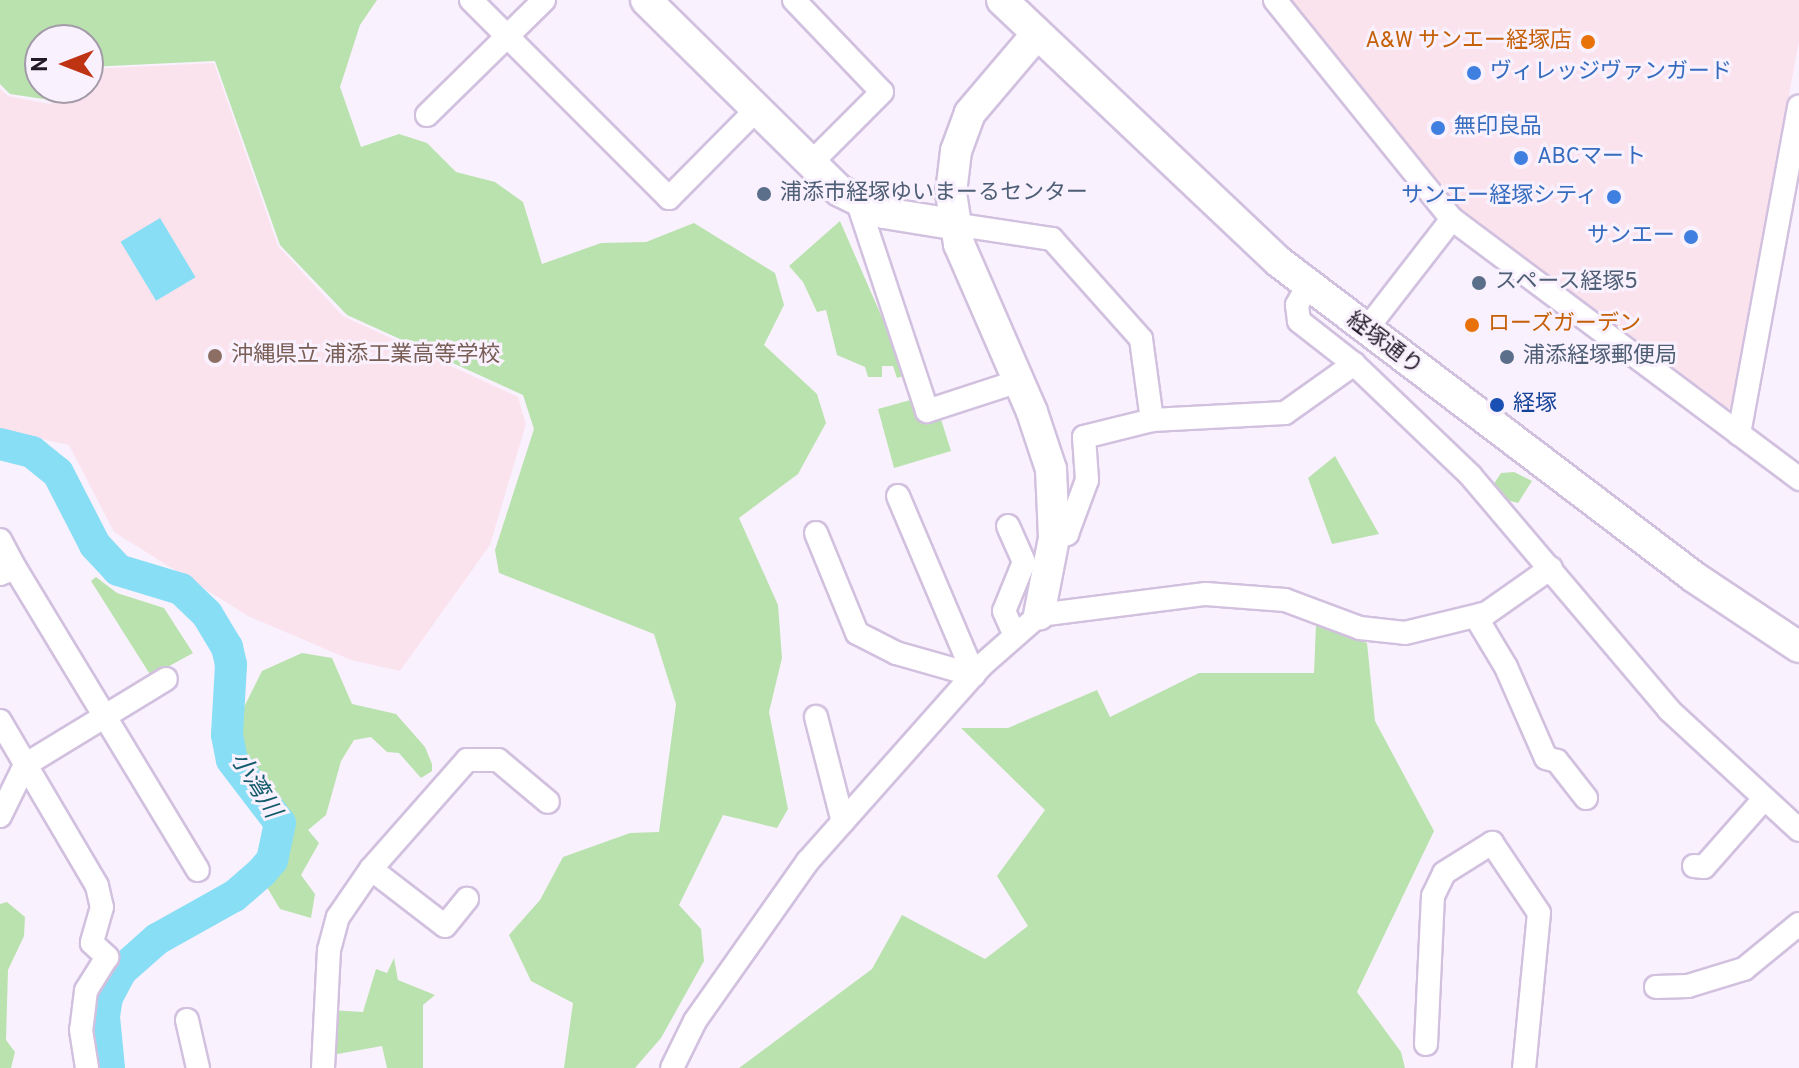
<!DOCTYPE html>
<html>
<head>
<meta charset="utf-8">
<style>
	body { margin:0 }
	#map { position:relative; width:1799px; height:1068px; overflow:hidden; background:#f9f1fe; font-family:Overpass,"Noto Sans JP",sans-serif }
	div>[style] { position:absolute }
	.commercial>* { inset:0; background:#fbe3ee }
	.green>* { inset:0; background:#bae2ae }
	.water>* { inset:0; background:#88def5; transform-origin:0 0 }
	.river>* { height:32px; margin:-16px; padding:0 16px; transform-origin:16px; border-radius:16px; background:#88def5 }
	.roads { filter:drop-shadow(2px 0 #d2c0df) drop-shadow(-2px 0 #d2c0df) drop-shadow(0 2px #d2c0df) drop-shadow(0 -2px #d2c0df) }
	.street>* { height:22px; margin:-11px; padding:0 11px; transform-origin:11px; border-radius:11px; background:#fff }
	.secondary>* { height:30px; margin:-15px; padding:0 15px; transform-origin:15px; border-radius:15px; background:#fff }
	.dots>* { width:22px; height:22px; translate:-50% -50%; box-sizing:border-box; border:4px solid #f9f1fe; border-radius:50% }
	span { translate:-50% -50%; white-space:nowrap; text-align:center; line-height:1.15; -webkit-text-stroke:6px #f9f1fe; paint-order:stroke }
	.food-label { font-size:22px; color:#c56008 }
	.right { translate:-100% -50%; text-align:right }
	.left { translate:0 -50%; text-align:left }
	.shop-label { font-size:22px; color:#366cbe }
	.service-label { font-size:22px; color:#4e5e75 }
	.street-label { font-size:22px; color:#221b27 }
	.education-label { font-size:22px; color:#785e54 }
	.transit-label { font-size:22px; color:#164399 }
	.water-label { font-size:24px; color:#135b6b; font-style:italic }
	.north { position:absolute; left:24px; top:24px; width:80px; height:80px; box-sizing:border-box; background:#f9f1fe; border:2px solid #a39ba8; border-radius:50%; rotate:270deg; font-size:22px; font-weight:700; line-height:32px; text-align:center; color:#221b27 }
	.north::after { content:''; display:block; margin:auto; width:28px; height:36px; background:#be3412; clip-path:polygon(50% 0,100% 100%,50% 72%,0 100%) }
</style>
</head>
<body>
<div id="map">
	<div class="commercial">
		<div style="clip-path:polygon(1290px 0,1799px 0,1799px 41px,1731px 407px,1726px 409px,1488px 235px,1459px 208px)"></div>
		<div style="clip-path:polygon(214px 63px,278px 246px,343px 316px,518px 397px,526px 424px,490px 545px,400px 671px,351px 660px,248px 616px,114px 532px,69px 445px,0 430px,0 89px,8px 96px,50px 104px,63px 88px,88px 88px,88px 69px)"></div>
	</div>
	<div class="green">
		<div style="clip-path:polygon(0 0,377px 0,360px 25px,340px 87px,361px 147px,399px 134px,427px 143px,456px 172px,495px 182px,523px 202px,542px 264px,601px 243px,646px 242px,694px 223px,775px 273px,784px 305px,764px 345px,817px 394px,826px 423px,798px 474px,739px 518px,778px 605px,782px 658px,769px 712px,788px 809px,777px 828px,723px 815px,679px 905px,701px 929px,704px 961px,661px 1038px,635px 1068px,564px 1068px,573px 1003px,531px 981px,509px 935px,540px 900px,563px 857px,630px 833px,659px 832px,676px 704px,654px 634px,499px 573px,495px 550px,534px 429px,523px 395px,347px 315px,280px 245px,215px 61px,88px 67px,88px 40px,40px 40px,40px 88px,59px 88px,50px 100px,10px 94px,0 84px)"></div>
		<div style="clip-path:polygon(840px 221px,907px 375px,897px 378px,893px 366px,882px 366px,882px 377px,868px 377px,865px 367px,837px 355px,826px 310px,817px 312px,803px 282px,789px 266px)"></div>
		<div style="clip-path:polygon(914px 399px,939px 413px,951px 451px,894px 468px,878px 409px)"></div>
		<div style="clip-path:polygon(1335px 456px,1379px 534px,1332px 544px,1308px 478px)"></div>
		<div style="clip-path:polygon(1514px 472px,1532px 481px,1518px 503px,1507px 500px,1493px 485px,1501px 473px)"></div>
		<div style="clip-path:polygon(96px 577px,117px 593px,164px 608px,193px 653px,151px 676px,91px 581px)"></div>
		<div style="clip-path:polygon(1316px 625px,1367px 643px,1375px 721px,1434px 831px,1357px 992px,1401px 1052px,1405px 1068px,739px 1068px,872px 969px,902px 915px,985px 959px,1028px 926px,997px 876px,1045px 810px,961px 728px,1008px 728px,1097px 690px,1110px 717px,1199px 673px,1314px 673px)"></div>
		<div style="clip-path:polygon(302px 653px,332px 658px,352px 704px,396px 714px,425px 747px,432px 764px,432px 771px,421px 778px,399px 753px,387px 752px,371px 737px,354px 740px,341px 761px,326px 815px,308px 830px,319px 843px,301px 875px,315px 894px,311px 918px,280px 909px,265px 884px,285px 862px,288px 812px,252px 772px,238px 746px,244px 707px,262px 671px)"></div>
		<div style="clip-path:polygon(7px 902px,25px 917px,24px 936px,8px 970px,6px 1040px,15px 1052px,11px 1068px,0 1068px,0 904px)"></div>
		<div style="clip-path:polygon(394px 958px,398px 980px,435px 995px,423px 1005px,423px 1068px,387px 1068px,382px 1046px,332px 1055px,330px 1010px,363px 1012px,376px 969px,387px 973px)"></div>
	</div>
	<div class="water">
		<div style="left:160px;top:218px;width:69px;height:46px;rotate:59deg"></div>
	</div>
	<div class="river">
		<div style="left:0;top:444px;width:33px;rotate:14deg"></div>
		<div style="left:32px;top:452px;width:33px;rotate:39deg"></div>
		<div style="left:58px;top:473px;width:81px;rotate:62.8deg"></div>
		<div style="left:95px;top:545px;width:34px;rotate:47deg"></div>
		<div style="left:118px;top:570px;width:66px;rotate:16.8deg"></div>
		<div style="left:181px;top:589px;width:36px;rotate:44deg"></div>
		<div style="left:207px;top:614px;width:39px;rotate:59deg"></div>
		<div style="left:227px;top:647px;width:18px;rotate:77deg"></div>
		<div style="left:231px;top:665px;width:70px;rotate:93.3deg"></div>
		<div style="left:227px;top:735px;width:25px;rotate:79deg"></div>
		<div style="left:232px;top:760px;width:79px;rotate:52.7deg"></div>
		<div style="left:280px;top:823px;width:38px;rotate:102deg"></div>
		<div style="left:272px;top:860px;width:16px;rotate:130deg"></div>
		<div style="left:262px;top:872px;width:37px;rotate:139deg"></div>
		<div style="left:234px;top:896px;width:88px;rotate:150.8deg"></div>
		<div style="left:157px;top:939px;width:48px;rotate:138.4deg"></div>
		<div style="left:121px;top:971px;width:30px;rotate:118deg"></div>
		<div style="left:107px;top:997px;width:20px;rotate:99deg"></div>
		<div style="left:104px;top:1017px;width:51px;rotate:84.4deg"></div>
	</div>
	<div class="roads">
		<div class="street">
			<div style="left:471px;top:0;width:280px;rotate:45deg"></div>
			<div style="left:669px;top:198px;width:122px;rotate:-45.3deg"></div>
			<div style="left:794px;top:0;width:127px;rotate:46.3deg"></div>
			<div style="left:882px;top:92px;width:102px;rotate:135deg"></div>
			<div style="left:1275px;top:0;width:282px;rotate:51.1deg"></div>
			<div style="left:1452px;top:219px;width:140px;rotate:127.8deg"></div>
			<div style="left:427px;top:115px;width:164px;rotate:-44.5deg"></div>
			<div style="left:858px;top:203px;width:219px;rotate:71.6deg"></div>
			<div style="left:927px;top:411px;width:97px;rotate:-18.1deg"></div>
			<div style="left:1452px;top:219px;width:434px;rotate:36.8deg"></div>
			<div style="left:953px;top:224px;width:100px;rotate:8.6deg"></div>
			<div style="left:1052px;top:239px;width:134px;rotate:48.3deg"></div>
			<div style="left:1141px;top:339px;width:82px;rotate:82.3deg"></div>
			<div style="left:1152px;top:420px;width:133px;rotate:-3deg"></div>
			<div style="left:1285px;top:413px;width:85px;rotate:-35.4deg"></div>
			<div style="left:1308px;top:285px;width:23px;rotate:119deg"></div>
			<div style="left:1297px;top:305px;width:16px;rotate:83deg"></div>
			<div style="left:1299px;top:321px;width:70px;rotate:38deg"></div>
			<div style="left:1354px;top:364px;width:161px;rotate:43.7deg"></div>
			<div style="left:1470px;top:475px;width:308px;rotate:49.7deg"></div>
			<div style="left:1669px;top:710px;width:177px;rotate:42.7deg"></div>
			<div style="left:1739px;top:434px;width:333px;rotate:-79.6deg"></div>
			<div style="left:898px;top:496px;width:194px;rotate:67deg"></div>
			<div style="left:1008px;top:526px;width:39px;rotate:66deg"></div>
			<div style="left:1024px;top:562px;width:53px;rotate:112.2deg"></div>
			<div style="left:1004px;top:611px;width:27px;rotate:66deg"></div>
			<div style="left:816px;top:533px;width:108px;rotate:67.7deg"></div>
			<div style="left:857px;top:633px;width:44px;rotate:27.1deg"></div>
			<div style="left:896px;top:653px;width:81px;rotate:15.8deg"></div>
			<div style="left:1054px;top:538px;width:14px;rotate:-17deg"></div>
			<div style="left:1067px;top:534px;width:58px;rotate:-69.7deg"></div>
			<div style="left:1087px;top:480px;width:43px;rotate:-94deg"></div>
			<div style="left:1084px;top:437px;width:70px;rotate:-14deg"></div>
			<div style="left:0;top:540px;width:32px;rotate:62deg"></div>
			<div style="left:0;top:574px;width:16px;rotate:-22deg"></div>
			<div style="left:15px;top:568px;width:353px;rotate:58.8deg"></div>
			<div style="left:1476px;top:617px;width:58px;rotate:59deg"></div>
			<div style="left:1506px;top:667px;width:99px;rotate:66.3deg"></div>
			<div style="left:1546px;top:758px;width:11px;rotate:15deg"></div>
			<div style="left:1557px;top:761px;width:47px;rotate:51.9deg"></div>
			<div style="left:816px;top:717px;width:108px;rotate:75.6deg"></div>
			<div style="left:0;top:721px;width:191px;rotate:59.5deg"></div>
			<div style="left:97px;top:886px;width:22px;rotate:77deg"></div>
			<div style="left:102px;top:907px;width:37px;rotate:106deg"></div>
			<div style="left:92px;top:943px;width:21px;rotate:43deg"></div>
			<div style="left:107px;top:957px;width:40px;rotate:122deg"></div>
			<div style="left:86px;top:991px;width:39px;rotate:97deg"></div>
			<div style="left:81px;top:1030px;width:38px;rotate:81deg"></div>
			<div style="left:0;top:816px;width:57px;rotate:-63.9deg"></div>
			<div style="left:25px;top:765px;width:165px;rotate:-31.4deg"></div>
			<div style="left:1694px;top:866px;width:10px;rotate:6deg"></div>
			<div style="left:1704px;top:867px;width:91px;rotate:-48.6deg"></div>
			<div style="left:371px;top:869px;width:93px;rotate:37.6deg"></div>
			<div style="left:445px;top:926px;width:35px;rotate:-51deg"></div>
			<div style="left:1656px;top:987px;width:32px;rotate:-2deg"></div>
			<div style="left:1688px;top:986px;width:59px;rotate:-16.9deg"></div>
			<div style="left:1744px;top:969px;width:71px;rotate:-39.3deg"></div>
			<div style="left:187px;top:1020px;width:49px;rotate:77.1deg"></div>
			<div style="left:1426px;top:1044px;width:148px;rotate:-87.3deg"></div>
			<div style="left:1433px;top:896px;width:25px;rotate:-64deg"></div>
			<div style="left:1444px;top:873px;width:57px;rotate:-32deg"></div>
			<div style="left:1492px;top:843px;width:84px;rotate:56.1deg"></div>
			<div style="left:1539px;top:913px;width:156px;rotate:95.5deg"></div>
			<div style="left:323px;top:1068px;width:118px;rotate:-87.1deg"></div>
			<div style="left:329px;top:950px;width:34px;rotate:-75deg"></div>
			<div style="left:338px;top:917px;width:58px;rotate:-55.5deg"></div>
			<div style="left:371px;top:869px;width:145px;rotate:-48.6deg"></div>
			<div style="left:467px;top:760px;width:31px"></div>
			<div style="left:498px;top:760px;width:65px;rotate:40deg"></div>
			<div style="left:672px;top:1068px;width:52px;rotate:-63.9deg"></div>
			<div style="left:695px;top:1021px;width:196px;rotate:-54.8deg"></div>
			<div style="left:808px;top:861px;width:261px;rotate:-48.4deg"></div>
			<div style="left:981px;top:666px;width:77px;rotate:-41.3deg"></div>
			<div style="left:1039px;top:615px;width:168px;rotate:-7.2deg"></div>
			<div style="left:1206px;top:594px;width:79px;rotate:4.3deg"></div>
			<div style="left:1285px;top:600px;width:80px;rotate:20.5deg"></div>
			<div style="left:1360px;top:628px;width:45px;rotate:6.3deg"></div>
			<div style="left:1405px;top:633px;width:84px;rotate:-13.7deg"></div>
			<div style="left:1487px;top:613px;width:78px;rotate:-35.1deg"></div>
		</div>
		<div class="secondary">
			<div style="left:646px;top:0;width:272px;rotate:44.6deg"></div>
			<div style="left:840px;top:191px;width:49px;rotate:26.6deg"></div>
			<div style="left:884px;top:213px;width:70px;rotate:9.1deg"></div>
			<div style="left:1002px;top:0;width:381px;rotate:43.4deg"></div>
			<div style="left:1279px;top:262px;width:521px;rotate:37.2deg"></div>
			<div style="left:1694px;top:577px;width:126px;rotate:33.7deg"></div>
			<div style="left:1037px;top:34px;width:104px;rotate:130.3deg"></div>
			<div style="left:970px;top:113px;width:40px;rotate:110.2deg"></div>
			<div style="left:956px;top:151px;width:42px;rotate:96.8deg"></div>
			<div style="left:951px;top:193px;width:52px;rotate:81.1deg"></div>
			<div style="left:959px;top:244px;width:183px;rotate:66.5deg"></div>
			<div style="left:1032px;top:412px;width:60px;rotate:71.6deg"></div>
			<div style="left:1051px;top:469px;width:69px;rotate:87.5deg"></div>
			<div style="left:1054px;top:538px;width:78px;rotate:101deg"></div>
		</div>
	</div>
	<div class="dots">
		<div style="left:1588px;top:42px;background:#e8710a"></div>
		<div style="left:1474px;top:73px;background:#3f7fe0"></div>
		<div style="left:1438px;top:128px;background:#3f7fe0"></div>
		<div style="left:1521px;top:158px;background:#3f7fe0"></div>
		<div style="left:764px;top:194px;background:#5c6f8a"></div>
		<div style="left:1614px;top:197px;background:#3f7fe0"></div>
		<div style="left:1691px;top:237px;background:#3f7fe0"></div>
		<div style="left:1479px;top:283px;background:#5c6f8a"></div>
		<div style="left:1472px;top:325px;background:#e8710a"></div>
		<div style="left:215px;top:356px;background:#8d6e63"></div>
		<div style="left:1507px;top:357px;background:#5c6f8a"></div>
		<div style="left:1497px;top:405px;background:#1a4fb4"></div>
	</div>
	<div class="food-label">
		<span class="right" style="left:1572px;top:42px">A&amp;W サンエー経塚店</span>
		<span class="left" style="left:1488px;top:325px">ローズガーデン</span>
	</div>
	<div class="shop-label">
		<span class="left" style="left:1490px;top:73px">ヴィレッジヴァンガード</span>
		<span class="left" style="left:1454px;top:128px">無印良品</span>
		<span class="left" style="left:1537px;top:158px">ABCマート</span>
		<span class="right" style="left:1598px;top:197px">サンエー経塚シティ</span>
		<span class="right" style="left:1675px;top:237px">サンエー</span>
	</div>
	<div class="service-label">
		<span class="left" style="left:780px;top:194px">浦添市経塚ゆいまーるセンター</span>
		<span class="left" style="left:1495px;top:283px">スペース経塚5</span>
		<span class="left" style="left:1523px;top:357px">浦添経塚郵便局</span>
	</div>
	<div class="street-label">
		<span style="left:1384px;top:344px;rotate:37deg">経塚通り</span>
	</div>
	<div class="education-label">
		<span class="left" style="left:231px;top:356px">沖縄県立 浦添工業高等学校</span>
	</div>
	<div class="transit-label">
		<span class="left" style="left:1513px;top:405px">経塚</span>
	</div>
	<div class="water-label">
		<span style="left:254px;top:786px;rotate:58deg">小湾川</span>
	</div>
	<div class="north">N</div>
</div>
</body>
</html>
